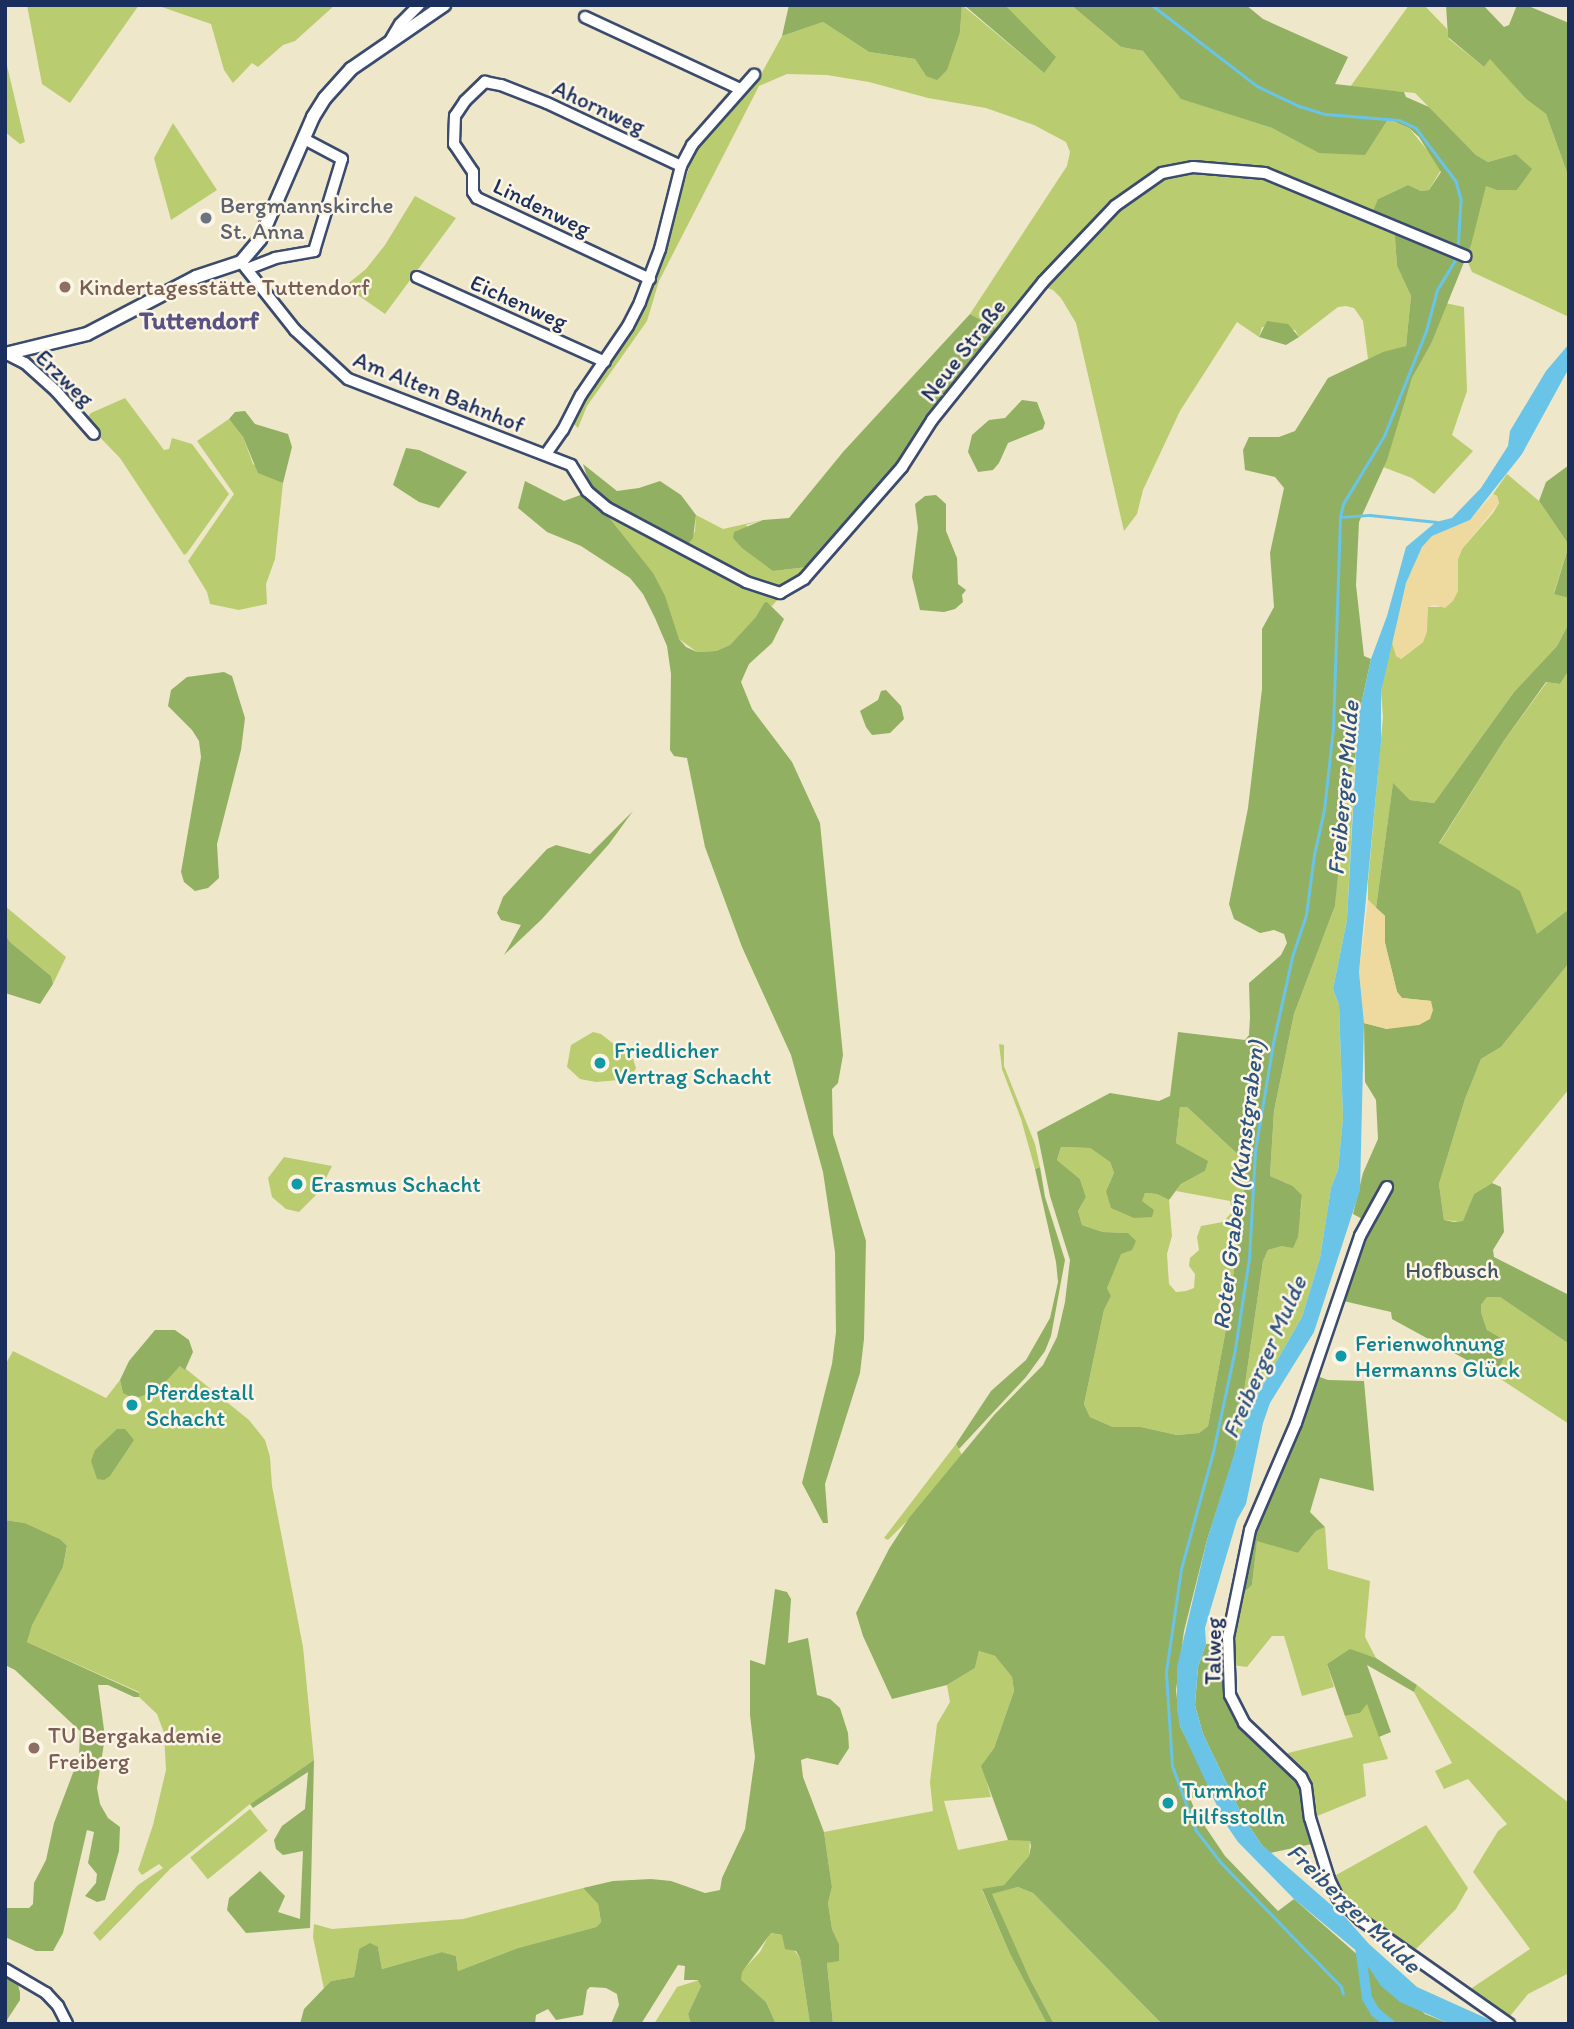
<!DOCTYPE html>
<html>
<head>
<meta charset="utf-8">
<style>
	body { margin:0 }
	#map { position:relative; width:1574px; height:2029px; overflow:hidden; background:#eee7ca; font-family:Itim,sans-serif }
	div>[style] { position:absolute }
	.green>* { inset:0; background:#b9cd70; transform-origin:0 0 }
	.forest>* { inset:0; background:#92b062 }
	.sand>* { inset:0; background:#eeda9e }
	.water>* { inset:0; background:#69c4e7 }
	.stream>* { height:2.5px; margin:-1.25px; padding:0 1.25px; transform-origin:1.25px; border-radius:1.25px; background:#69c4e7 }
	.canal>* { height:10px; margin:-5px; padding:0 5px; transform-origin:5px; border-radius:5px; background:#69c4e7 }
	.roads { filter:drop-shadow(2px 0 #3b4b6e) drop-shadow(-2px 0 #3b4b6e) drop-shadow(0 2px #3b4b6e) drop-shadow(0 -2px #3b4b6e) }
	.minor>* { height:10px; margin:-5px; padding:0 5px; transform-origin:5px; border-radius:5px; background:#fff }
	.tertiary>* { height:12px; margin:-6px; padding:0 6px; transform-origin:6px; border-radius:6px; background:#fff }
	.dots>* { width:19px; height:19px; translate:-50% -50%; box-sizing:border-box; border:4px solid #fcf5e5; border-radius:50% }
	span { translate:-50% -50%; white-space:nowrap; text-align:center; line-height:1.15; -webkit-text-stroke:5px #fcf5e5; paint-order:stroke }
	.street-label { font-size:23px; color:#1b2f5e }
	.worship-label { font-size:23px; color:#5b616d }
	.left { translate:0 -50%; text-align:left }
	.education-label { font-size:23px; color:#785e54 }
	.culture-label { font-size:23px; color:#0d838f }
	.park-label { font-size:23px; color:#425662 }
	.water-label { font-size:24px; color:#2e5480; font-style:italic }
	.quarter-label { font-size:26px; color:#595384; font-weight:700 }
	.frame { position:absolute; inset:0; border:7px solid #1b2f5e; pointer-events:none }
</style>
</head>
<body>
<div id="map">
	<div class="green">
		<div style="clip-path:polygon(27px 5px,139px 5px,70px 103px,42px 84px)"></div>
		<div style="clip-path:polygon(156px 5px,335px 5px,295px 41px,283px 45px,258px 67px,252px 63px,233px 83px,224px 70px,211px 24px)"></div>
		<div style="clip-path:polygon(962px 5px,1044px 73px,1005px 5px,1071px 5px,1121px 47px,1143px 51px,1182px 99px,1272px 128px,1320px 153px,1387px 119px,1409px 128px,1442px 168px,1429px 190px,1421px 191px,1408px 185px,1378px 199px,1394px 223px,1397px 266px,1411px 296px,1406px 346px,1368px 359px,1363px 321px,1354px 308px,1346px 306px,1338px 307px,1299px 337px,1295px 330px,1262px 327px,1259px 337px,1237px 322px,1180px 411px,1143px 490px,1137px 514px,1124px 531px,1076px 323px,1061px 298px,1053px 290px,1036px 284px,999px 330px,970px 314px,1067px 166px,1070px 152px,1066px 142px,1034px 125px,986px 108px,928px 98px,869px 82px,827px 75px,787px 74px,759px 86px,659px 281px,647px 321px,587px 406px,578px 428px,571px 421px,647px 300px,695px 149px,759px 78px,782px 36px,823px 22px,869px 52px,915px 59px,926px 76px,960px 32px)"></div>
		<div style="clip-path:polygon(1409px 5px,1424px 5px,1447px 29px,1449px 39px,1484px 67px,1490px 58px,1526px 99px,1546px 114px,1569px 178px,1569px 317px,1472px 272px,1466px 258px,1486px 185px,1517px 190px,1531px 169px,1516px 154px,1488px 162px,1476px 155px,1415px 93px,1350px 87px)"></div>
		<div style="clip-path:polygon(5px 57px,25px 142px,20px 144px,5px 132px)"></div>
		<div style="clip-path:polygon(173px 123px,217px 190px,171px 220px,154px 158px)"></div>
		<div style="clip-path:polygon(415px 196px,456px 218px,385px 314px,345px 286px,366px 269px,385px 245px)"></div>
		<div style="clip-path:polygon(1445px 303px,1464px 307px,1467px 391px,1452px 435px,1473px 451px,1434px 494px,1412px 478px,1383px 467px,1412px 378px,1431px 344px)"></div>
		<div style="clip-path:polygon(125px 398px,164px 450px,169px 449px,172px 438px,192px 444px,229px 494px,187px 553px,184px 555px,120px 458px,84px 421px,91px 413px)"></div>
		<div style="clip-path:polygon(229px 419px,243px 437px,253px 464px,283px 483px,275px 559px,266px 584px,267px 604px,239px 610px,210px 604px,207px 592px,188px 561px,234px 494px,197px 441px)"></div>
		<div style="clip-path:polygon(1507px 474px,1539px 501px,1569px 545px,1554px 593px,1569px 598px,1569px 623px,1557px 646px,1514px 692px,1434px 803px,1410px 800px,1393px 784px,1376px 908px,1368px 900px,1368px 882px,1383px 717px,1381px 692px,1391px 639px,1401px 659px,1423px 642px,1428px 607px,1439px 607px,1458px 591px,1458px 559px,1462px 549px,1493px 513px,1499px 503px,1497px 496px,1493px 494px)"></div>
		<div style="clip-path:polygon(604px 512px,671px 545px,688px 544px,695px 531px,696px 515px,723px 529px,763px 520px,746px 525px,773px 571px,807px 567px,772px 606px,764px 603px,757px 617px,730px 645px,716px 651px,697px 652px,679px 639px,624px 540px)"></div>
		<div style="clip-path:polygon(1569px 670px,1569px 909px,1537px 934px,1439px 844px,1503px 742px,1547px 682px,1560px 684px)"></div>
		<div style="clip-path:polygon(1355px 763px,1347px 920px,1333px 989px,1339px 1005px,1343px 1118px,1338px 1170px,1331px 1188px,1320px 1258px,1302px 1317px,1247px 1413px,1235px 1453px,1263px 1261px,1268px 1250px,1282px 1246px,1301px 1211px,1302px 1195px,1293px 1186px,1270px 1176px,1274px 1111px,1294px 1014px,1335px 906px,1341px 817px,1348px 770px)"></div>
		<div style="clip-path:polygon(5px 906px,66px 957px,53px 984px,51px 976px,10px 942px,5px 934px)"></div>
		<div style="clip-path:polygon(1569px 963px,1569px 1089px,1492px 1183px,1474px 1194px,1463px 1222px,1444px 1220px,1439px 1184px,1465px 1099px,1481px 1059px,1501px 1047px)"></div>
		<div style="clip-path:polygon(593px 1032px,601px 1034px,633px 1059px,636px 1068px,630px 1079px,596px 1082px,580px 1079px,567px 1067px,571px 1045px)"></div>
		<div style="clip-path:polygon(999px 1044px,1004px 1045px,1004px 1066px,1035px 1144px,1040px 1167px,1035px 1169px,1021px 1119px,1002px 1069px)"></div>
		<div style="clip-path:polygon(1180px 1107px,1187px 1107px,1245px 1161px,1244px 1188px,1228px 1318px,1208px 1426px,1199px 1433px,1177px 1435px,1141px 1427px,1113px 1427px,1090px 1417px,1084px 1404px,1104px 1310px,1111px 1296px,1107px 1288px,1127px 1233px,1103px 1232px,1082px 1225px,1078px 1211px,1086px 1197px,1080px 1179px,1057px 1160px,1061px 1147px,1090px 1148px,1110px 1162px,1114px 1173px,1106px 1191px,1141px 1201px,1145px 1193px,1157px 1194px,1169px 1200px,1172px 1236px,1167px 1254px,1169px 1284px,1176px 1292px,1186px 1291px,1194px 1288px,1195px 1274px,1189px 1266px,1190px 1258px,1199px 1250px,1197px 1237px,1201px 1226px,1223px 1222px,1232px 1212px,1230px 1201px,1176px 1191px,1181px 1184px,1205px 1171px,1207px 1161px,1176px 1143px)"></div>
		<div style="clip-path:polygon(284px 1157px,332px 1166px,319px 1192px,299px 1212px,286px 1209px,272px 1197px,268px 1178px)"></div>
		<div style="clip-path:polygon(1487px 1297px,1500px 1297px,1569px 1344px,1569px 1424px,1496px 1376px,1505px 1355px,1487px 1330px,1481px 1312px,1481px 1305px)"></div>
		<div style="clip-path:polygon(13px 1351px,106px 1398px,120px 1380px,123px 1393px,140px 1397px,158px 1389px,181px 1365px,249px 1420px,265px 1440px,270px 1457px,272px 1486px,303px 1647px,314px 1760px,250px 1804px,170px 1869px,100px 1941px,93px 1933px,138px 1885px,163px 1868px,159px 1864px,142px 1875px,138px 1870px,153px 1825px,166px 1770px,164px 1733px,157px 1714px,139px 1697px,139px 1692px,27px 1642px,31px 1625px,63px 1567px,67px 1547px,60px 1539px,25px 1523px,5px 1520px,5px 1365px)"></div>
		<div style="clip-path:polygon(956px 1444px,966px 1462px,888px 1540px,884px 1538px)"></div>
		<div style="clip-path:polygon(1325px 1527px,1328px 1569px,1370px 1581px,1365px 1637px,1376px 1658px,1350px 1650px,1327px 1664px,1334px 1687px,1302px 1696px,1284px 1636px,1272px 1636px,1247px 1667px,1232px 1665px,1231px 1644px,1238px 1598px,1252px 1585px,1257px 1540px,1298px 1553px,1316px 1531px)"></div>
		<div style="clip-path:polygon(979px 1651px,995px 1656px,1012px 1677px,1014px 1691px,994px 1748px,982px 1765px,991px 1797px,944px 1801px,958px 1850px,1017px 1838px,1030px 1841px,1029px 1856px,1004px 1885px,982px 1890px,1010px 1954px,1047px 2024px,833px 2024px,827px 1963px,839px 1960px,839px 1944px,832px 1929px,828px 1903px,832px 1887px,824px 1832px,933px 1811px,930px 1782px,937px 1724px,950px 1702px,947px 1685px,975px 1668px)"></div>
		<div style="clip-path:polygon(1417px 1685px,1569px 1803px,1569px 1973px,1528px 1994px,1506px 2021px,1466px 1992px,1530px 1949px,1473px 1872px,1498px 1831px,1507px 1824px,1468px 1779px,1444px 1789px,1435px 1771px,1452px 1763px,1414px 1692px)"></div>
		<div style="clip-path:polygon(1367px 1703px,1388px 1759px,1363px 1764px,1366px 1796px,1315px 1817px,1310px 1786px,1288px 1758px,1288px 1753px,1353px 1737px,1345px 1716px,1360px 1713px)"></div>
		<div style="left:250px;top:1809px;width:28px;height:77px;rotate:51deg"></div>
		<div style="clip-path:polygon(1426px 1825px,1468px 1888px,1456px 1909px,1410px 1955px,1361px 1920px,1329px 1879px)"></div>
		<div style="clip-path:polygon(1018px 1887px,1033px 1893px,1162px 2024px,1054px 2024px,1030px 1979px,991px 1894px)"></div>
		<div style="clip-path:polygon(583px 1888px,598px 1904px,601px 1922px,596px 1927px,518px 1948px,458px 1971px,456px 1956px,442px 1952px,382px 1969px,378px 1947px,359px 1949px,354px 1977px,331px 1981px,324px 1989px,313px 1937px,314px 1924px,332px 1929px,463px 1919px)"></div>
		<div style="clip-path:polygon(770px 1933px,782px 1935px,800px 1958px,810px 2024px,776px 2024px,766px 2002px,741px 1981px,741px 1972px,760px 1952px)"></div>
		<div style="clip-path:polygon(699px 1980px,701px 1986px,688px 2014px,691px 2024px,654px 2024px,677px 1987px)"></div>
	</div>
	<div class="forest">
		<div style="clip-path:polygon(789px 5px,962px 5px,960px 32px,947px 70px,937px 80px,926px 76px,915px 59px,869px 52px,823px 22px,782px 36px)"></div>
		<div style="clip-path:polygon(964px 5px,1005px 5px,1056px 57px,1044px 73px)"></div>
		<div style="clip-path:polygon(evenodd,1071px 5px,1246px 5px,1263px 19px,1348px 57px,1335px 84px,1404px 92px,1406px 97px,1429px 107px,1476px 155px,1488px 162px,1516px 154px,1532px 169px,1517px 190px,1497px 190px,1486px 186px,1471px 245px,1431px 344px,1412px 378px,1387px 460px,1359px 522px,1356px 585px,1364px 656px,1371px 659px,1358px 719px,1355px 763px,1348px 770px,1335px 906px,1294px 1014px,1274px 1111px,1270px 1176px,1293px 1186px,1302px 1195px,1298px 1237px,1293px 1248px,1282px 1246px,1268px 1250px,1263px 1261px,1235px 1453px,1207px 1540px,1184px 1631px,1176px 1690px,1180px 1726px,1213px 1794px,1190px 1798px,1196px 1813px,1225px 1856px,1278px 1911px,1294px 1899px,1425px 2014px,1450px 2024px,1162px 2024px,1033px 1893px,1018px 1887px,992px 1894px,1030px 1979px,1054px 2024px,1047px 2024px,1010px 1954px,982px 1889px,1004px 1885px,1029px 1856px,1031px 1846px,1030px 1841px,1008px 1840px,981px 1766px,994px 1748px,1014px 1691px,1012px 1677px,995px 1656px,979px 1651px,975px 1668px,947px 1685px,892px 1699px,863px 1636px,856px 1613px,889px 1549px,909px 1518px,994px 1415px,1043px 1365px,1057px 1337px,1065px 1302px,1070px 1260px,1050px 1196px,1037px 1132px,1110px 1093px,1159px 1101px,1170px 1096px,1178px 1032px,1245px 1040px,1249px 1035px,1250px 1017px,1249px 983px,1281px 955px,1287px 943px,1284px 934px,1274px 930px,1260px 933px,1234px 919px,1229px 904px,1248px 808px,1262px 689px,1262px 629px,1274px 607px,1270px 553px,1284px 488px,1275px 477px,1245px 470px,1243px 450px,1249px 437px,1279px 437px,1295px 431px,1328px 378px,1383px 352px,1406px 346px,1411px 296px,1397px 266px,1394px 224px,1372px 214px,1378px 199px,1408px 185px,1421px 191px,1429px 190px,1441px 172px,1419px 137px,1409px 128px,1388px 119px,1365px 155px,1319px 153px,1272px 128px,1181px 99px,1143px 51px,1121px 47px,1071px 5px,1180px 1107px,1187px 1107px,1245px 1161px,1244px 1188px,1228px 1318px,1208px 1426px,1199px 1433px,1177px 1435px,1141px 1427px,1113px 1427px,1090px 1417px,1084px 1404px,1104px 1310px,1111px 1296px,1107px 1288px,1121px 1254px,1132px 1250px,1136px 1241px,1128px 1233px,1103px 1232px,1082px 1225px,1078px 1211px,1086px 1197px,1080px 1179px,1057px 1160px,1061px 1147px,1090px 1148px,1110px 1162px,1114px 1173px,1106px 1191px,1111px 1208px,1134px 1218px,1152px 1217px,1154px 1210px,1142px 1201px,1145px 1193px,1157px 1194px,1169px 1200px,1181px 1184px,1205px 1171px,1208px 1161px,1176px 1143px,1180px 1107px)"></div>
		<div style="clip-path:polygon(1446px 5px,1483px 5px,1504px 27px,1509px 25px,1517px 5px,1526px 5px,1569px 23px,1569px 178px,1546px 114px,1526px 99px,1490px 59px,1484px 67px,1448px 37px)"></div>
		<div style="clip-path:polygon(970px 314px,999px 330px,884px 481px,807px 567px,773px 571px,742px 548px,733px 538px,734px 532px,763px 520px,789px 518px,843px 452px)"></div>
		<div style="clip-path:polygon(1267px 321px,1288px 324px,1299px 337px,1286px 345px,1259px 337px)"></div>
		<div style="clip-path:polygon(1022px 400px,1037px 402px,1045px 423px,1043px 429px,1008px 443px,999px 463px,993px 470px,978px 472px,968px 452px,972px 435px,989px 420px,1005px 418px)"></div>
		<div style="clip-path:polygon(245px 411px,255px 424px,288px 434px,292px 447px,283px 483px,258px 473px,243px 437px,229px 419px,235px 412px)"></div>
		<div style="clip-path:polygon(406px 448px,419px 450px,467px 472px,439px 508px,419px 502px,393px 485px)"></div>
		<div style="clip-path:polygon(583px 464px,617px 491px,639px 488px,660px 481px,681px 495px,696px 515px,693px 538px,688px 544px,592px 492px)"></div>
		<div style="clip-path:polygon(1569px 465px,1569px 598px,1554px 594px,1569px 545px,1539px 501px,1546px 482px)"></div>
		<div style="clip-path:polygon(525px 481px,564px 501px,586px 493px,599px 505px,653px 573px,665px 596px,679px 639px,686px 647px,697px 652px,716px 651px,730px 645px,756px 617px,764px 603px,767px 602px,784px 619px,772px 643px,749px 664px,741px 682px,752px 709px,792px 762px,820px 823px,843px 1055px,838px 1083px,832px 1089px,833px 1134px,866px 1241px,864px 1339px,860px 1373px,825px 1484px,828px 1523px,823px 1523px,802px 1483px,832px 1364px,836px 1332px,835px 1252px,823px 1172px,791px 1055px,742px 947px,705px 847px,687px 758px,674px 756px,670px 750px,671px 674px,667px 646px,655px 618px,643px 594px,630px 578px,581px 546px,547px 532px,518px 508px)"></div>
		<div style="clip-path:polygon(936px 495px,946px 504px,946px 531px,957px 558px,958px 584px,966px 590px,962px 595px,963px 602px,955px 609px,944px 612px,920px 610px,912px 577px,918px 528px,915px 504px,925px 496px)"></div>
		<div style="clip-path:polygon(1569px 623px,1569px 670px,1560px 684px,1546px 682px,1503px 742px,1439px 843px,1520px 891px,1537px 934px,1569px 909px,1569px 963px,1501px 1047px,1481px 1059px,1465px 1099px,1439px 1184px,1444px 1220px,1454px 1222px,1463px 1221px,1474px 1194px,1492px 1183px,1501px 1187px,1504px 1232px,1493px 1250px,1494px 1257px,1569px 1295px,1569px 1344px,1500px 1297px,1487px 1297px,1481px 1305px,1481px 1312px,1487px 1330px,1504px 1340px,1505px 1355px,1496px 1376px,1392px 1319px,1391px 1312px,1339px 1300px,1368px 1222px,1353px 1214px,1363px 1173px,1378px 1139px,1376px 1100px,1365px 1082px,1364px 1023px,1387px 1029px,1431px 1001px,1402px 998px,1397px 992px,1385px 943px,1385px 916px,1376px 908px,1393px 783px,1410px 800px,1434px 803px,1514px 692px,1557px 646px)"></div>
		<div style="clip-path:polygon(224px 672px,232px 676px,245px 718px,241px 750px,217px 844px,219px 878px,208px 888px,195px 891px,184px 882px,181px 872px,201px 757px,199px 741px,192px 730px,168px 706px,171px 690px,187px 677px)"></div>
		<div style="clip-path:polygon(886px 690px,901px 706px,904px 719px,890px 733px,872px 735px,866px 727px,860px 711px,878px 700px,881px 691px)"></div>
		<div style="clip-path:polygon(633px 811px,609px 844px,542px 919px,504px 955px,521px 925px,501px 920px,497px 913px,503px 897px,547px 849px,556px 845px,590px 854px)"></div>
		<div style="clip-path:polygon(5px 934px,10px 942px,51px 976px,53px 984px,40px 1004px,5px 993px)"></div>
		<div style="clip-path:polygon(1040px 1167px,1045px 1197px,1065px 1260px,1051px 1336px,1045px 1351px,1026px 1377px,959px 1449px,956px 1444px,991px 1391px,1026px 1360px,1050px 1318px,1058px 1282px,1056px 1262px,1035px 1169px)"></div>
		<div style="clip-path:polygon(155px 1330px,175px 1330px,189px 1340px,193px 1352px,185px 1370px,180px 1366px,159px 1389px,140px 1397px,129px 1396px,123px 1393px,120px 1380px,129px 1361px)"></div>
		<div style="clip-path:polygon(1317px 1376px,1328px 1380px,1364px 1381px,1374px 1491px,1320px 1478px,1310px 1512px,1325px 1527px,1316px 1531px,1298px 1553px,1257px 1541px,1252px 1585px,1238px 1598px,1253px 1531px)"></div>
		<div style="clip-path:polygon(117px 1429px,125px 1429px,134px 1440px,110px 1476px,104px 1480px,97px 1479px,91px 1461px,95px 1450px)"></div>
		<div style="clip-path:polygon(5px 1520px,25px 1523px,60px 1539px,67px 1546px,63px 1567px,32px 1625px,27px 1642px,139px 1693px,139px 1697px,134px 1697px,108px 1685px,98px 1685px,105px 1737px,97px 1788px,100px 1804px,108px 1818px,120px 1827px,119px 1851px,105px 1900px,97px 1902px,85px 1896px,96px 1883px,97px 1874px,88px 1863px,94px 1832px,87px 1830px,63px 1933px,53px 1951px,36px 1951px,5px 1937px,5px 1908px,29px 1908px,33px 1904px,34px 1883px,46px 1860px,54px 1823px,79px 1757px,80px 1731px,15px 1670px,5px 1665px)"></div>
		<div style="clip-path:polygon(775px 1589px,787px 1592px,791px 1599px,788px 1643px,808px 1638px,817px 1695px,830px 1699px,840px 1708px,848px 1733px,849px 1748px,838px 1765px,807px 1758px,801px 1760px,803px 1777px,824px 1832px,832px 1887px,828px 1903px,832px 1929px,839px 1944px,839px 1961px,827px 1963px,833px 2024px,810px 2024px,800px 1958px,796px 1951px,785px 1949px,782px 1935px,771px 1933px,742px 1972px,741px 1980px,766px 2002px,776px 2024px,691px 2024px,688px 2014px,701px 1986px,698px 1980px,684px 1980px,685px 1966px,678px 1965px,641px 2024px,611px 2024px,619px 2005px,617px 1994px,606px 1988px,590px 1987px,587px 1990px,583px 2015px,556px 2020px,548px 2009px,536px 2015px,535px 2024px,300px 2024px,304px 2009px,331px 1981px,354px 1977px,359px 1949px,370px 1943px,378px 1947px,382px 1969px,442px 1952px,456px 1956px,458px 1971px,518px 1948px,596px 1927px,601px 1922px,598px 1904px,583px 1888px,613px 1881px,651px 1879px,671px 1881px,705px 1893px,720px 1890px,722px 1878px,745px 1829px,755px 1757px,750px 1715px,750px 1660px,765px 1665px)"></div>
		<div style="clip-path:polygon(1224px 1643px,1231px 1707px,1299px 1781px,1312px 1844px,1270px 1853px,1261px 1844px,1242px 1815px,1203px 1734px,1195px 1705px,1198px 1667px,1206px 1644px)"></div>
		<div style="clip-path:polygon(1350px 1649px,1376px 1658px,1417px 1685px,1414px 1692px,1367px 1665px,1391px 1732px,1379px 1737px,1367px 1704px,1360px 1713px,1345px 1716px,1327px 1664px)"></div>
		<div style="clip-path:polygon(314px 1760px,310px 1928px,246px 1933px,227px 1910px,229px 1898px,260px 1871px,285px 1896px,278px 1912px,300px 1919px,303px 1851px,283px 1855px,276px 1849px,274px 1840px,282px 1826px,305px 1809px,308px 1772px,253px 1808px,250px 1804px)"></div>
		<div style="clip-path:polygon(5px 1977px,18px 1985px,20px 1992px,20px 2000px,5px 2023px)"></div>
	</div>
	<div class="sand">
		<div style="clip-path:polygon(1493px 494px,1497px 496px,1499px 503px,1462px 549px,1458px 559px,1458px 591px,1453px 601px,1445px 608px,1434px 605px,1428px 607px,1427px 632px,1423px 642px,1401px 659px,1396px 656px,1391px 639px,1406px 583px,1422px 547px,1432px 536px,1470px 520px)"></div>
		<div style="clip-path:polygon(1368px 900px,1385px 916px,1385px 943px,1397px 992px,1402px 998px,1431px 1001px,1433px 1010px,1430px 1019px,1419px 1025px,1387px 1029px,1364px 1023px,1359px 972px)"></div>
	</div>
	<div class="water">
		<div style="clip-path:polygon(1569px 344px,1569px 368px,1522px 454px,1470px 520px,1432px 536px,1422px 547px,1406px 583px,1381px 692px,1381px 742px,1359px 972px,1364px 1023px,1360px 1190px,1314px 1332px,1270px 1403px,1263px 1423px,1246px 1504px,1237px 1520px,1205px 1628px,1206px 1644px,1198px 1667px,1195px 1705px,1203px 1734px,1242px 1815px,1261px 1844px,1345px 1917px,1369px 1944px,1417px 1987px,1499px 2024px,1450px 2024px,1400px 2002px,1381px 1986px,1359px 1953px,1294px 1899px,1238px 1842px,1225px 1823px,1180px 1726px,1177px 1710px,1177px 1667px,1207px 1540px,1247px 1413px,1302px 1317px,1320px 1258px,1331px 1188px,1338px 1170px,1343px 1118px,1339px 1005px,1333px 989px,1347px 920px,1358px 719px,1371px 659px,1387px 616px,1406px 547px,1436px 522px,1452px 518px,1481px 488px,1508px 446px,1510px 431px,1546px 371px)"></div>
	</div>
	<div class="stream">
		<div style="left:1152px;top:5px;width:133px;rotate:37.6deg"></div>
		<div style="left:1257px;top:86px;width:47px;rotate:25.5deg"></div>
		<div style="left:1299px;top:106px;width:28px;rotate:17deg"></div>
		<div style="left:1326px;top:114px;width:73px;rotate:4.7deg"></div>
		<div style="left:1399px;top:120px;width:19px;rotate:25deg"></div>
		<div style="left:1416px;top:128px;width:66px;rotate:53deg"></div>
		<div style="left:1456px;top:181px;width:20px;rotate:75deg"></div>
		<div style="left:1461px;top:200px;width:50px;rotate:93.4deg"></div>
		<div style="left:1340px;top:517px;width:30px;rotate:-4deg"></div>
		<div style="left:1370px;top:515px;width:67px;rotate:6deg"></div>
		<div style="left:1343px;top:1994px;width:7px;rotate:-106deg"></div>
		<div style="left:1341px;top:1987px;width:173px;rotate:-134.1deg"></div>
		<div style="left:1221px;top:1863px;width:41px;rotate:-128deg"></div>
		<div style="left:1196px;top:1831px;width:69px;rotate:-110.3deg"></div>
		<div style="left:1172px;top:1766px;width:94px;rotate:-93.7deg"></div>
		<div style="left:1166px;top:1672px;width:104px;rotate:-81.7deg"></div>
		<div style="left:1181px;top:1569px;width:121px;rotate:-74.7deg"></div>
		<div style="left:1213px;top:1452px;width:105px;rotate:-77.9deg"></div>
		<div style="left:1235px;top:1349px;width:91px;rotate:-81.2deg"></div>
		<div style="left:1249px;top:1259px;width:108px;rotate:-86.8deg"></div>
		<div style="left:1255px;top:1151px;width:109px;rotate:-80.5deg"></div>
		<div style="left:1273px;top:1043px;width:88px;rotate:-77.5deg"></div>
		<div style="left:1292px;top:957px;width:44px;rotate:-71.6deg"></div>
		<div style="left:1306px;top:915px;width:61px;rotate:-82.4deg"></div>
		<div style="left:1314px;top:855px;width:46px;rotate:-77.5deg"></div>
		<div style="left:1324px;top:810px;width:81px;rotate:-83.7deg"></div>
		<div style="left:1333px;top:729px;width:212px;rotate:-88.1deg"></div>
		<div style="left:1340px;top:517px;width:13px;rotate:-77deg"></div>
		<div style="left:1343px;top:504px;width:79px;rotate:-58.9deg"></div>
		<div style="left:1384px;top:436px;width:113px;rotate:-68.2deg"></div>
		<div style="left:1426px;top:331px;width:42px;rotate:-75deg"></div>
		<div style="left:1437px;top:290px;width:35px;rotate:-59deg"></div>
	</div>
	<div class="canal">
		<div style="left:1360px;top:1947px;width:51px;rotate:82.2deg"></div>
		<div style="left:1367px;top:1998px;width:16px;rotate:60deg"></div>
		<div style="left:1375px;top:2012px;width:19px;rotate:39deg"></div>
	</div>
	<div class="roads">
		<div class="minor">
			<div style="left:585px;top:17px;width:171px;rotate:24.9deg"></div>
			<div style="left:391px;top:39px;width:17px;rotate:-59deg"></div>
			<div style="left:400px;top:24px;width:27px;rotate:-45deg"></div>
			<div style="left:241px;top:262px;width:87px;rotate:51.5deg"></div>
			<div style="left:295px;top:330px;width:72px;rotate:42.8deg"></div>
			<div style="left:348px;top:379px;width:239px;rotate:21.1deg"></div>
			<div style="left:571px;top:465px;width:31px;rotate:58deg"></div>
			<div style="left:587px;top:491px;width:26px;rotate:40deg"></div>
			<div style="left:607px;top:508px;width:157px;rotate:28deg"></div>
			<div style="left:746px;top:582px;width:36px;rotate:18deg"></div>
			<div style="left:780px;top:593px;width:28px;rotate:-30deg"></div>
			<div style="left:804px;top:579px;width:149px;rotate:-48.8deg"></div>
			<div style="left:902px;top:467px;width:56px;rotate:-57.4deg"></div>
			<div style="left:932px;top:420px;width:177px;rotate:-51.2deg"></div>
			<div style="left:1043px;top:282px;width:105px;rotate:-46.5deg"></div>
			<div style="left:1115px;top:206px;width:57px;rotate:-35.1deg"></div>
			<div style="left:1162px;top:173px;width:32px;rotate:-11deg"></div>
			<div style="left:1193px;top:167px;width:72px;rotate:4.8deg"></div>
			<div style="left:1265px;top:173px;width:217px;rotate:22.5deg"></div>
			<div style="left:247px;top:269px;width:30px;rotate:-21deg"></div>
			<div style="left:275px;top:258px;width:40px;rotate:-10deg"></div>
			<div style="left:314px;top:251px;width:96px;rotate:-73.1deg"></div>
			<div style="left:342px;top:159px;width:43px;rotate:-152.2deg"></div>
			<div style="left:417px;top:277px;width:206px;rotate:24.3deg"></div>
			<div style="left:650px;top:279px;width:191px;rotate:-154.9deg"></div>
			<div style="left:477px;top:198px;width:7px;rotate:-124deg"></div>
			<div style="left:473px;top:192px;width:20px;rotate:-90deg"></div>
			<div style="left:473px;top:172px;width:34px;rotate:-124deg"></div>
			<div style="left:454px;top:144px;width:28px;rotate:-88deg"></div>
			<div style="left:455px;top:116px;width:18px;rotate:-56deg"></div>
			<div style="left:465px;top:101px;width:28px;rotate:-44deg"></div>
			<div style="left:485px;top:82px;width:16px;rotate:11deg"></div>
			<div style="left:501px;top:85px;width:49px;rotate:21.4deg"></div>
			<div style="left:547px;top:103px;width:148px;rotate:25.2deg"></div>
			<div style="left:5px;top:353px;width:22px;rotate:27deg"></div>
			<div style="left:25px;top:363px;width:42px;rotate:42.1deg"></div>
			<div style="left:56px;top:391px;width:57px;rotate:48.5deg"></div>
			<div style="left:546px;top:454px;width:29px;rotate:-55deg"></div>
			<div style="left:563px;top:430px;width:39px;rotate:-63deg"></div>
			<div style="left:581px;top:395px;width:83px;rotate:-55.7deg"></div>
			<div style="left:628px;top:326px;width:27px;rotate:-63deg"></div>
			<div style="left:640px;top:302px;width:57px;rotate:-69.3deg"></div>
			<div style="left:660px;top:249px;width:86px;rotate:-75.8deg"></div>
			<div style="left:681px;top:166px;width:24px;rotate:-62deg"></div>
			<div style="left:692px;top:145px;width:94px;rotate:-48.5deg"></div>
			<div style="left:1387px;top:1187px;width:56px;rotate:118.9deg"></div>
			<div style="left:1360px;top:1236px;width:198px;rotate:108.9deg"></div>
			<div style="left:1296px;top:1423px;width:116px;rotate:113.3deg"></div>
			<div style="left:1250px;top:1530px;width:109px;rotate:101.6deg"></div>
			<div style="left:1228px;top:1637px;width:58px;rotate:88deg"></div>
			<div style="left:1230px;top:1695px;width:31px;rotate:63deg"></div>
			<div style="left:1244px;top:1723px;width:79px;rotate:43.5deg"></div>
			<div style="left:1301px;top:1777px;width:11px;rotate:63deg"></div>
			<div style="left:1306px;top:1787px;width:31px;rotate:83deg"></div>
			<div style="left:1310px;top:1818px;width:64px;rotate:72.7deg"></div>
			<div style="left:1329px;top:1879px;width:21px;rotate:65deg"></div>
			<div style="left:1338px;top:1898px;width:32px;rotate:44deg"></div>
			<div style="left:1361px;top:1920px;width:181px;rotate:35.1deg"></div>
			<div style="left:5px;top:1969px;width:48px;rotate:30.3deg"></div>
			<div style="left:46px;top:1993px;width:18px;rotate:47deg"></div>
			<div style="left:58px;top:2006px;width:20px;rotate:63deg"></div>
		</div>
		<div class="tertiary">
			<div style="left:5px;top:354px;width:84px;rotate:-13.7deg"></div>
			<div style="left:87px;top:334px;width:123px;rotate:-27.6deg"></div>
			<div style="left:196px;top:277px;width:47px;rotate:-18.4deg"></div>
			<div style="left:241px;top:262px;width:30px;rotate:-50deg"></div>
			<div style="left:260px;top:239px;width:133px;rotate:-66.5deg"></div>
			<div style="left:313px;top:117px;width:22px;rotate:-58deg"></div>
			<div style="left:325px;top:98px;width:39px;rotate:-48deg"></div>
			<div style="left:351px;top:69px;width:113px;rotate:-34.5deg"></div>
		</div>
	</div>
	<div class="dots">
		<div style="left:206px;top:218px;background:#6b7280"></div>
		<div style="left:65px;top:287px;background:#8d6e63"></div>
		<div style="left:600px;top:1063px;background:#0f9aa8"></div>
		<div style="left:297px;top:1184px;background:#0f9aa8"></div>
		<div style="left:1341px;top:1356px;background:#0f9aa8"></div>
		<div style="left:132px;top:1405px;background:#0f9aa8"></div>
		<div style="left:34px;top:1748px;background:#8d6e63"></div>
		<div style="left:1168px;top:1803px;background:#0f9aa8"></div>
	</div>
	<div class="street-label">
		<span style="left:599px;top:107px;rotate:25deg">Ahornweg</span>
		<span style="left:542px;top:207px;rotate:26deg">Lindenweg</span>
		<span style="left:519px;top:302px;rotate:24deg">Eichenweg</span>
		<span style="left:963px;top:350px;rotate:-52deg">Neue Straße</span>
		<span style="left:65px;top:378px;rotate:44deg">Erzweg</span>
		<span style="left:439px;top:392px;rotate:22deg">Am Alten Bahnhof</span>
		<span style="left:1213px;top:1651px;rotate:-89deg">Talweg</span>
	</div>
	<div class="worship-label">
		<span class="left" style="left:220px;top:218px">Bergmannskirche<br>St. Anna</span>
	</div>
	<div class="education-label">
		<span class="left" style="left:79px;top:287px">Kindertagesstätte Tuttendorf</span>
		<span class="left" style="left:48px;top:1748px">TU Bergakademie<br>Freiberg</span>
	</div>
	<div class="culture-label">
		<span class="left" style="left:614px;top:1063px">Friedlicher<br>Vertrag Schacht</span>
		<span class="left" style="left:311px;top:1184px">Erasmus Schacht</span>
		<span class="left" style="left:1355px;top:1356px">Ferienwohnung<br>Hermanns Glück</span>
		<span class="left" style="left:146px;top:1405px">Pferdestall<br>Schacht</span>
		<span class="left" style="left:1182px;top:1803px">Turmhof<br>Hilfsstolln</span>
	</div>
	<div class="park-label">
		<span style="left:1452px;top:1270px">Hofbusch</span>
	</div>
	<div class="water-label">
		<span style="left:1343px;top:788px;rotate:-85deg">Freiberger Mulde</span>
		<span style="left:1238px;top:1185px;rotate:-83deg">Roter Graben (Kunstgraben)</span>
		<span style="left:1264px;top:1357px;rotate:-66deg">Freiberger Mulde</span>
		<span style="left:1354px;top:1908px;rotate:44deg">Freiberger Mulde</span>
	</div>
	<div class="quarter-label">
		<span style="left:199px;top:321px">Tuttendorf</span>
	</div>
	<div class="frame"></div>
</div>
</body>
</html>
